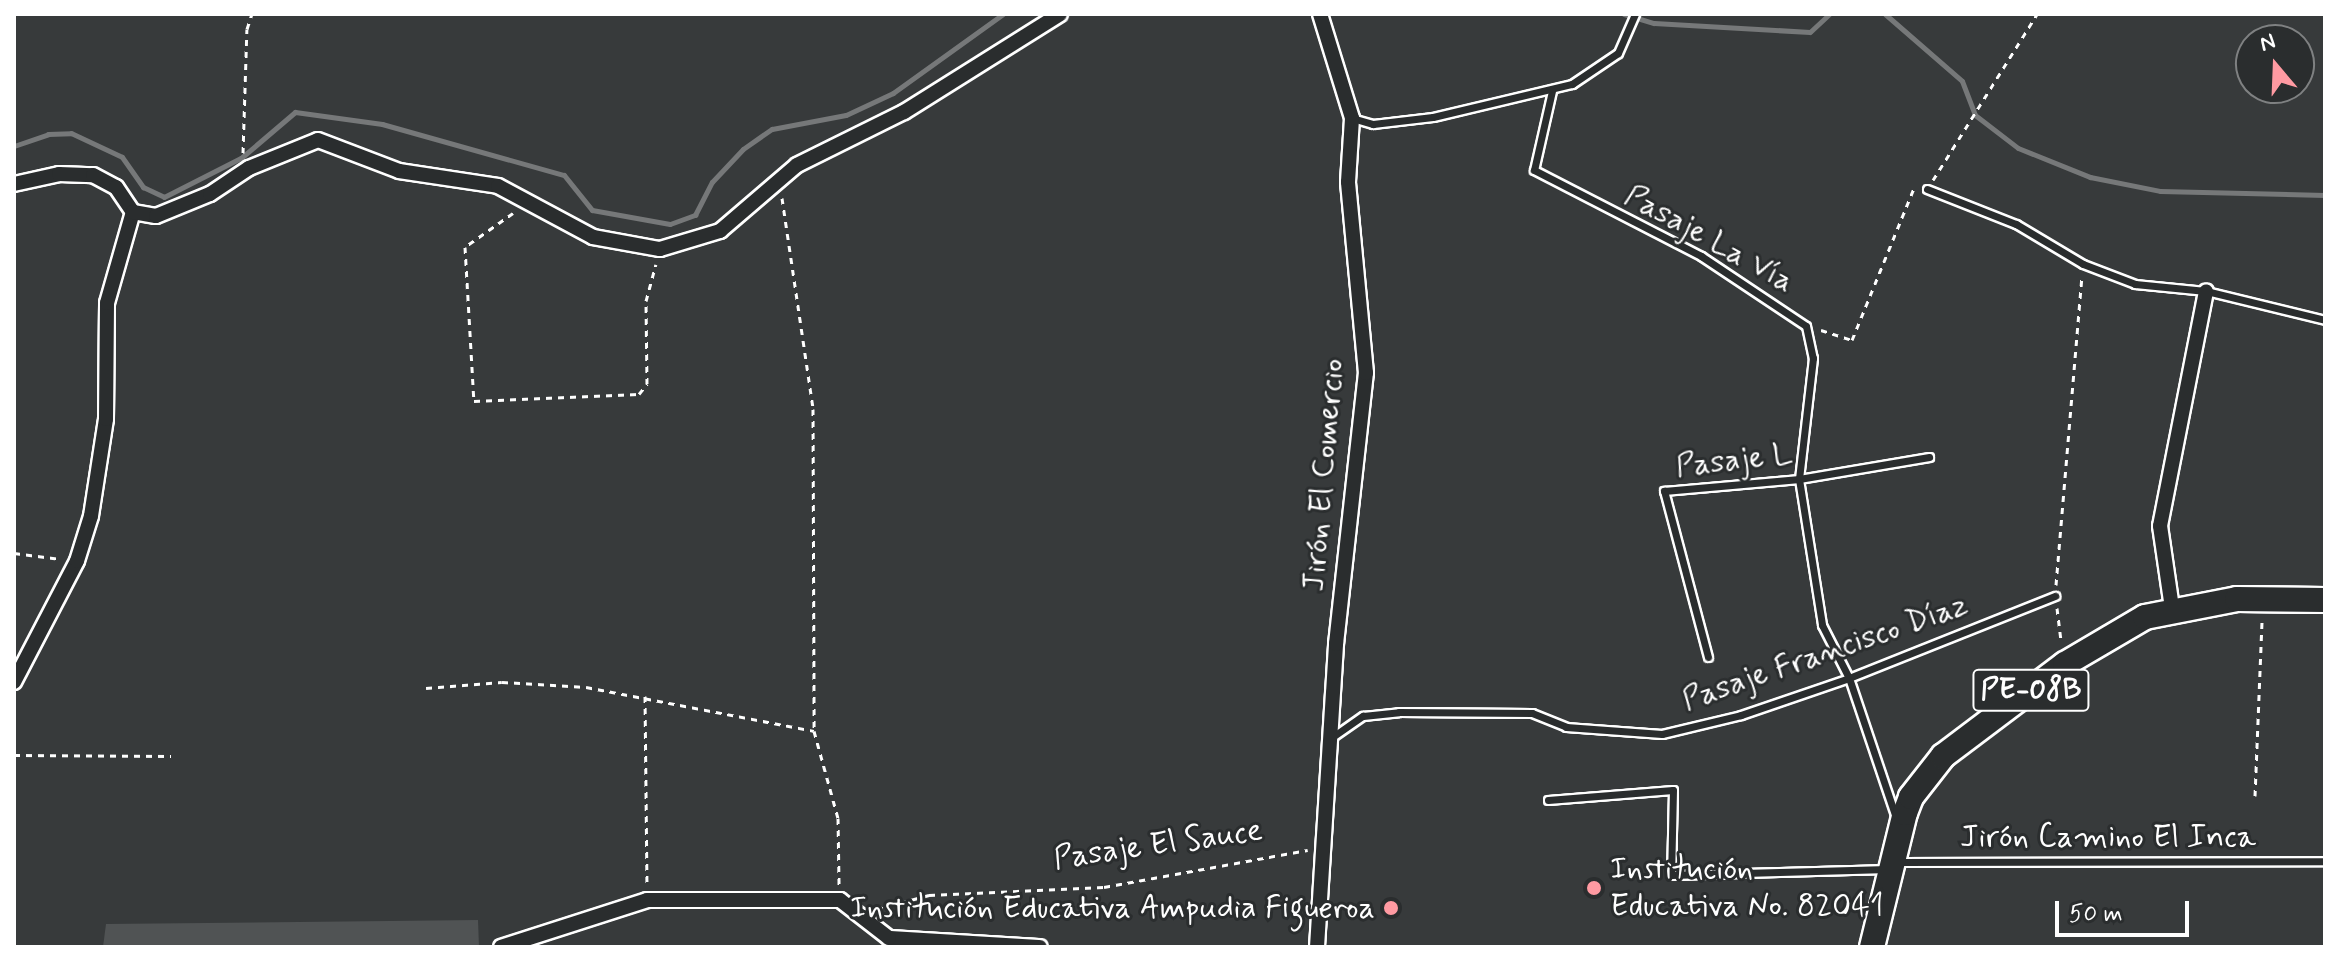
<!DOCTYPE html>
<html>
<head>
<meta charset="utf-8">
<style>
	body { margin:0 }
	#map { position:relative; width:2339px; height:961px; overflow:hidden; background:#373a3b; font-family:Mynerve,sans-serif }
	div>[style] { position:absolute }
	.green>* { inset:0; background:#505354 }
	.stream>* { height:5px; margin:-2.5px; padding:0 2.5px; transform-origin:2.5px; border-radius:2.5px; background:#767879 }
	.path>* { height:3px; margin-top:-1.5px; transform-origin:0; background:repeating-linear-gradient(90deg,#fff 0 6px,transparent 0 12px) }
	.roads { filter:drop-shadow(2px 0 #fff) drop-shadow(-2px 0 #fff) drop-shadow(0 2px #fff) drop-shadow(0 -2px #fff) }
	.lane>* { height:7px; margin:-3.5px; padding:0 3.5px; transform-origin:3.5px; border-radius:3.5px; background:#2a2d2e }
	.street>* { height:14px; margin:-7px; padding:0 7px; transform-origin:7px; border-radius:7px; background:#2a2d2e }
	.primary>* { height:24px; margin:-12px; padding:0 12px; transform-origin:12px; border-radius:12px; background:#2a2d2e }
	.dots>* { width:22px; height:22px; translate:-50% -50%; box-sizing:border-box; border:4px solid #2a2d2e; border-radius:50% }
	span { translate:-50% -50%; white-space:nowrap; text-align:center; line-height:1.15; -webkit-text-stroke:6px #2a2d2e; paint-order:stroke }
	.shield-label span { padding:2px 6px; background:#2a2d2e; border:2px solid; border-radius:6px; -webkit-text-stroke-width:0 }
	.shield-label { font-size:30px; color:#fff; font-weight:700 }
	.street-label { font-size:32px; color:#fff }
	.poi-label { font-size:32px; color:#fff }
	.left { translate:0 -50%; text-align:left }
	.right { translate:-100% -50%; text-align:right }
	.frame { position:absolute; inset:0; border:16px solid #fff; pointer-events:none }
	.north { position:absolute; left:2235px; top:24px; width:80px; height:80px; box-sizing:border-box; background:#2a2d2e; border:2px solid #7f8182; border-radius:50%; rotate:341deg; font-size:22px; font-weight:700; line-height:32px; text-align:center; color:#fff }
	.north::after { content:''; display:block; margin:auto; width:28px; height:36px; background:#ff9aa2; clip-path:polygon(50% 0,100% 100%,50% 72%,0 100%) }
	.scale { position:absolute; left:2055px; top:901px; width:134px; height:36px; box-sizing:border-box; border:4px solid #fff; border-top:0; padding-left:10px; font-size:24px; line-height:28px; white-space:nowrap; color:#fff; -webkit-text-stroke:6px #2a2d2e; paint-order:stroke }
</style>
</head>
<body>
<div id="map">
	<div class="green">
		<div style="clip-path:polygon(478px 920px,479px 947px,103px 947px,106px 924px)"></div>
	</div>
	<div class="stream">
		<div style="left:1624px;top:14px;width:31px;rotate:17deg"></div>
		<div style="left:1654px;top:23px;width:156px;rotate:3.3deg"></div>
		<div style="left:1810px;top:32px;width:26px;rotate:-43deg"></div>
		<div style="left:1885px;top:14px;width:102px;rotate:41deg"></div>
		<div style="left:1962px;top:81px;width:36px;rotate:69deg"></div>
		<div style="left:1975px;top:115px;width:54px;rotate:37.5deg"></div>
		<div style="left:2018px;top:148px;width:78px;rotate:21.9deg"></div>
		<div style="left:2090px;top:177px;width:71px;rotate:11.3deg"></div>
		<div style="left:2160px;top:191px;width:165px;rotate:1.4deg"></div>
		<div style="left:14px;top:146px;width:36px;rotate:-19deg"></div>
		<div style="left:48px;top:134px;width:23px;rotate:-2deg"></div>
		<div style="left:71px;top:133px;width:56px;rotate:25.2deg"></div>
		<div style="left:122px;top:157px;width:37px;rotate:55deg"></div>
		<div style="left:143px;top:187px;width:23px;rotate:25deg"></div>
		<div style="left:164px;top:197px;width:86px;rotate:-26.9deg"></div>
		<div style="left:241px;top:158px;width:71px;rotate:-40.4deg"></div>
		<div style="left:295px;top:112px;width:88px;rotate:7.9deg"></div>
		<div style="left:382px;top:124px;width:189px;rotate:15.7deg"></div>
		<div style="left:564px;top:175px;width:45px;rotate:51.3deg"></div>
		<div style="left:592px;top:210px;width:79px;rotate:10.2deg"></div>
		<div style="left:670px;top:224px;width:27px;rotate:-20deg"></div>
		<div style="left:695px;top:215px;width:37px;rotate:-63deg"></div>
		<div style="left:712px;top:182px;width:45px;rotate:-46.8deg"></div>
		<div style="left:743px;top:149px;width:35px;rotate:-35deg"></div>
		<div style="left:772px;top:129px;width:75px;rotate:-10.7deg"></div>
		<div style="left:846px;top:115px;width:52px;rotate:-25.1deg"></div>
		<div style="left:893px;top:93px;width:135px;rotate:-35.7deg"></div>
	</div>
	<div class="path">
		<div style="left:243px;top:153px;width:124px;rotate:-88.2deg"></div>
		<div style="left:247px;top:29px;width:16px;rotate:-72deg"></div>
		<div style="left:1933px;top:180px;width:196px;rotate:-57.9deg"></div>
		<div style="left:782px;top:198px;width:213px;rotate:81.6deg"></div>
		<div style="left:813px;top:409px;width:322px;rotate:89.8deg"></div>
		<div style="left:814px;top:731px;width:90px;rotate:74.6deg"></div>
		<div style="left:838px;top:818px;width:67px;rotate:89.1deg"></div>
		<div style="left:513px;top:213px;width:59px;rotate:144.7deg"></div>
		<div style="left:465px;top:247px;width:154px;rotate:86.7deg"></div>
		<div style="left:474px;top:401px;width:165px;rotate:-2.4deg"></div>
		<div style="left:639px;top:394px;width:13px;rotate:-51deg"></div>
		<div style="left:647px;top:384px;width:83px;rotate:-90.7deg"></div>
		<div style="left:646px;top:301px;width:38px;rotate:-75deg"></div>
		<div style="left:1821px;top:330px;width:33px;rotate:18deg"></div>
		<div style="left:1852px;top:340px;width:164px;rotate:-67.8deg"></div>
		<div style="left:14px;top:553px;width:47px;rotate:7.3deg"></div>
		<div style="left:2056px;top:585px;width:308px;rotate:-85.2deg"></div>
		<div style="left:2057px;top:608px;width:32px;rotate:83deg"></div>
		<div style="left:426px;top:688px;width:76px;rotate:-4.5deg"></div>
		<div style="left:502px;top:682px;width:84px;rotate:3.4deg"></div>
		<div style="left:586px;top:687px;width:232px;rotate:10.9deg"></div>
		<div style="left:645px;top:696px;width:189px;rotate:89.4deg"></div>
		<div style="left:14px;top:755px;width:157px;rotate:0.4deg"></div>
		<div style="left:2255px;top:796px;width:177px;rotate:-87.7deg"></div>
		<div style="left:877px;top:909px;width:54px;rotate:-15.1deg"></div>
		<div style="left:929px;top:895px;width:175px;rotate:-2.6deg"></div>
		<div style="left:1104px;top:887px;width:207px;rotate:-10.3deg"></div>
	</div>
	<div class="roads">
		<div class="lane">
			<div style="left:1552px;top:91px;width:81px;rotate:102.8deg"></div>
			<div style="left:1534px;top:170px;width:188px;rotate:27.2deg"></div>
			<div style="left:1701px;top:256px;width:126px;rotate:33.7deg"></div>
			<div style="left:1806px;top:326px;width:33px;rotate:78deg"></div>
			<div style="left:1813px;top:358px;width:122px;rotate:96.6deg"></div>
			<div style="left:1799px;top:479px;width:148px;rotate:81deg"></div>
			<div style="left:1822px;top:625px;width:59px;rotate:63deg"></div>
			<div style="left:1849px;top:678px;width:148px;rotate:71.4deg"></div>
			<div style="left:1352px;top:118px;width:22px;rotate:16deg"></div>
			<div style="left:1373px;top:124px;width:60px;rotate:-6.7deg"></div>
			<div style="left:1433px;top:117px;width:143px;rotate:-13.4deg"></div>
			<div style="left:1572px;top:84px;width:55px;rotate:-34deg"></div>
			<div style="left:1618px;top:53px;width:43px;rotate:-66.4deg"></div>
			<div style="left:1927px;top:189px;width:96px;rotate:21.5deg"></div>
			<div style="left:2016px;top:224px;width:78px;rotate:30.8deg"></div>
			<div style="left:2083px;top:264px;width:56px;rotate:21deg"></div>
			<div style="left:2135px;top:284px;width:71px;rotate:5.6deg"></div>
			<div style="left:2206px;top:291px;width:122px;rotate:13.7deg"></div>
			<div style="left:1708px;top:657px;width:172px;rotate:-104.8deg"></div>
			<div style="left:1664px;top:491px;width:136px;rotate:-5.1deg"></div>
			<div style="left:1799px;top:479px;width:132px;rotate:-9.6deg"></div>
			<div style="left:1331px;top:738px;width:39px;rotate:-35deg"></div>
			<div style="left:1363px;top:716px;width:36px;rotate:-6deg"></div>
			<div style="left:1399px;top:712px;width:133px;rotate:0.4deg"></div>
			<div style="left:1532px;top:713px;width:37px;rotate:22deg"></div>
			<div style="left:1566px;top:727px;width:96px;rotate:4.2deg"></div>
			<div style="left:1662px;top:734px;width:81px;rotate:-13.5deg"></div>
			<div style="left:1741px;top:715px;width:114px;rotate:-18.9deg"></div>
			<div style="left:1849px;top:678px;width:222px;rotate:-21.7deg"></div>
			<div style="left:1548px;top:800px;width:125px;rotate:-4.6deg"></div>
			<div style="left:1673px;top:790px;width:85px;rotate:91.3deg"></div>
			<div style="left:1671px;top:875px;width:217px;rotate:-1.6deg"></div>
			<div style="left:1898px;top:862px;width:427px;rotate:-0.1deg"></div>
		</div>
		<div class="street">
			<div style="left:14px;top:184px;width:46px;rotate:-12.5deg"></div>
			<div style="left:59px;top:174px;width:34px;rotate:2deg"></div>
			<div style="left:93px;top:175px;width:26px;rotate:28deg"></div>
			<div style="left:116px;top:187px;width:30px;rotate:56deg"></div>
			<div style="left:2172px;top:608px;width:83px;rotate:-98.3deg"></div>
			<div style="left:2160px;top:526px;width:239px;rotate:-78.9deg"></div>
			<div style="left:14px;top:682px;width:136px;rotate:-62.5deg"></div>
			<div style="left:77px;top:561px;width:47px;rotate:-72.7deg"></div>
			<div style="left:91px;top:516px;width:98px;rotate:-81.2deg"></div>
			<div style="left:106px;top:419px;width:116px;rotate:-89.5deg"></div>
			<div style="left:107px;top:303px;width:95px;rotate:-74.1deg"></div>
			<div style="left:133px;top:212px;width:23px;rotate:10deg"></div>
			<div style="left:156px;top:216px;width:58px;rotate:-22.2deg"></div>
			<div style="left:210px;top:194px;width:47px;rotate:-33.7deg"></div>
			<div style="left:249px;top:168px;width:74px;rotate:-22.1deg"></div>
			<div style="left:318px;top:140px;width:87px;rotate:20.9deg"></div>
			<div style="left:399px;top:171px;width:100px;rotate:8.6deg"></div>
			<div style="left:498px;top:186px;width:108px;rotate:28.2deg"></div>
			<div style="left:593px;top:237px;width:68px;rotate:10.2deg"></div>
			<div style="left:660px;top:249px;width:63px;rotate:-16.7deg"></div>
			<div style="left:720px;top:231px;width:101px;rotate:-40.6deg"></div>
			<div style="left:797px;top:165px;width:119px;rotate:-26.4deg"></div>
			<div style="left:904px;top:112px;width:184px;rotate:-32.1deg"></div>
			<div style="left:889px;top:938px;width:151px;rotate:3.4deg"></div>
			<div style="left:501px;top:947px;width:153px;rotate:-17.8deg"></div>
			<div style="left:647px;top:900px;width:193px"></div>
			<div style="left:840px;top:900px;width:62px;rotate:37.8deg"></div>
			<div style="left:1317px;top:947px;width:304px;rotate:-86.4deg"></div>
			<div style="left:1336px;top:644px;width:273px;rotate:-83.7deg"></div>
			<div style="left:1366px;top:373px;width:192px;rotate:-95.4deg"></div>
			<div style="left:1348px;top:182px;width:64px;rotate:-86.4deg"></div>
			<div style="left:1352px;top:118px;width:109px;rotate:-107.1deg"></div>
		</div>
		<div class="primary">
			<div style="left:1872px;top:947px;width:138px;rotate:-76.2deg"></div>
			<div style="left:1905px;top:813px;width:17px;rotate:-69deg"></div>
			<div style="left:1911px;top:797px;width:52px;rotate:-52deg"></div>
			<div style="left:1943px;top:756px;width:153px;rotate:-37deg"></div>
			<div style="left:2065px;top:664px;width:93px;rotate:-30.4deg"></div>
			<div style="left:2145px;top:617px;width:94px;rotate:-11.1deg"></div>
			<div style="left:2237px;top:599px;width:88px;rotate:0.7deg"></div>
		</div>
	</div>
	<div class="dots">
		<div style="left:1594px;top:888px;background:#ff9aa2"></div>
		<div style="left:1391px;top:908px;background:#ff9aa2"></div>
	</div>
	<div class="shield-label">
		<span style="left:2031px;top:690px">PE-08B</span>
	</div>
	<div class="street-label">
		<span style="left:1709px;top:239px;rotate:29deg">Pasaje La Vía</span>
		<span style="left:1734px;top:461px;rotate:-6deg">Pasaje L</span>
		<span style="left:1324px;top:475px;rotate:-85deg">Jirón El Comercio</span>
		<span style="left:1825px;top:653px;rotate:-19deg">Pasaje Francisco Díaz</span>
		<span style="left:2108px;top:837px">Jirón Camino El Inca</span>
		<span style="left:1158px;top:845px;rotate:-8deg">Pasaje El Sauce</span>
	</div>
	<div class="poi-label">
		<span class="left" style="left:1610px;top:888px">Institución<br>Educativa No. 82041</span>
		<span class="right" style="left:1375px;top:908px">Institución Educativa Ampudia Figueroa</span>
	</div>
	<div class="frame"></div>
	<div class="north">N</div>
	<div class="scale">50 m</div>
</div>
</body>
</html>
